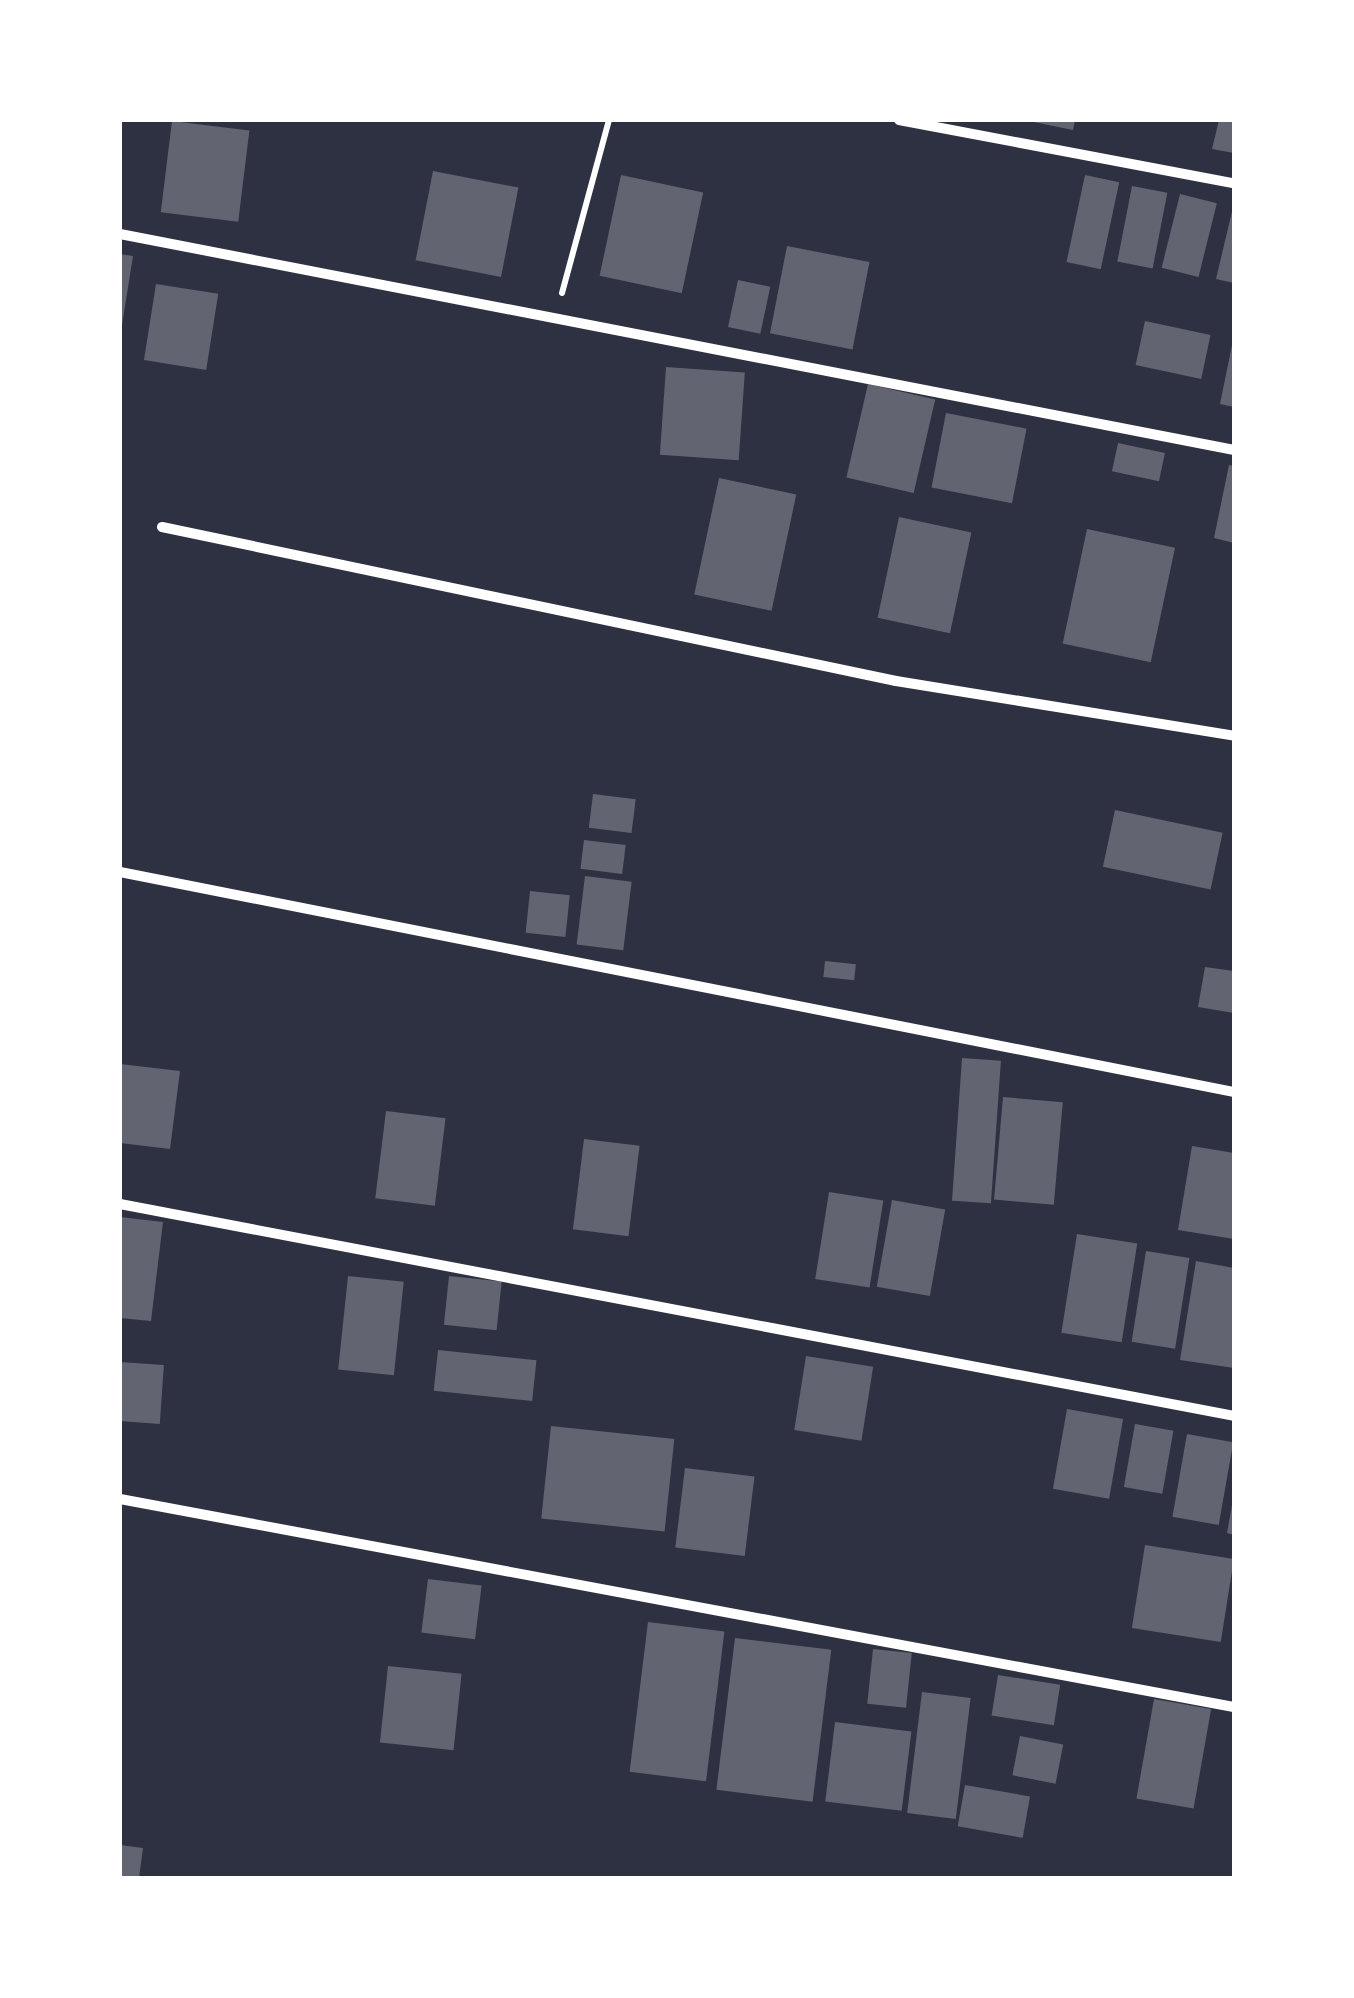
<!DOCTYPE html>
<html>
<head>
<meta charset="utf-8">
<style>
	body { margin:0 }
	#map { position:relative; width:1354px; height:1998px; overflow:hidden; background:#2d3142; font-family:"Fira Sans Condensed",sans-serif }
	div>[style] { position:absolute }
	.building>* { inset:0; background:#626471; transform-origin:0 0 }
	.path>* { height:6px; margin:-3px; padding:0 3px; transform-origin:3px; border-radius:3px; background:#fff }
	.minor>* { height:10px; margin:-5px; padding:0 5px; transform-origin:5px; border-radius:5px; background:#fff }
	span { translate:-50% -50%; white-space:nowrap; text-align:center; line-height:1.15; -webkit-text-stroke:8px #fff; paint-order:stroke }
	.frame { position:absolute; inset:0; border:122px solid #fff; pointer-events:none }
</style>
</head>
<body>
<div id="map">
	<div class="building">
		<div style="clip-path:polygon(1024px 120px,1075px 120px,1073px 130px)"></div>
		<div style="clip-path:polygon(1219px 120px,1234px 120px,1234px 153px,1212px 149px)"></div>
		<div style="left:172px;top:121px;width:78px;height:92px;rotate:7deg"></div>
		<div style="left:433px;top:171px;width:87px;height:91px;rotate:11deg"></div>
		<div style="left:621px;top:175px;width:84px;height:103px;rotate:12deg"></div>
		<div style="left:1085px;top:175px;width:35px;height:89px;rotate:12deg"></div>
		<div style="left:1132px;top:186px;width:36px;height:77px;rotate:11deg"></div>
		<div style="left:1180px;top:194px;width:38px;height:76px;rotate:14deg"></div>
		<div style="clip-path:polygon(1234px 203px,1234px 283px,1216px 279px)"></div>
		<div style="left:787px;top:246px;width:84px;height:89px;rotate:11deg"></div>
		<div style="clip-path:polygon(120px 254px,133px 256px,122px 325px,120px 325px)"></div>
		<div style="left:738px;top:280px;width:33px;height:48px;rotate:12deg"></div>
		<div style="left:156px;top:284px;width:63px;height:77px;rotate:9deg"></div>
		<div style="left:1145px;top:321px;width:67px;height:45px;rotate:12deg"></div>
		<div style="clip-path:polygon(1232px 345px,1234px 345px,1234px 407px,1220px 404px)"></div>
		<div style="left:666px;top:367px;width:79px;height:88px;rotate:4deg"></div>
		<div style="left:868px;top:384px;width:69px;height:96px;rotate:13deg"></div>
		<div style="left:946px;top:413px;width:82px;height:76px;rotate:11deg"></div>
		<div style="left:1118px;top:443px;width:48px;height:29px;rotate:12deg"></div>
		<div style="clip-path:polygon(1229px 465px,1234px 466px,1234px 543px,1214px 538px)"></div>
		<div style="left:719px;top:478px;width:79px;height:119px;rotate:12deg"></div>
		<div style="left:899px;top:517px;width:74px;height:103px;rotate:12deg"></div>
		<div style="left:1087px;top:529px;width:90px;height:117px;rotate:12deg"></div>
		<div style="left:593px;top:794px;width:43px;height:34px;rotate:7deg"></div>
		<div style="left:1115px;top:810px;width:110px;height:58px;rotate:12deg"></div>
		<div style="left:584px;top:840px;width:42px;height:29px;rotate:7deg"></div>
		<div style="left:585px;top:876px;width:47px;height:69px;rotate:7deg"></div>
		<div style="left:530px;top:891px;width:40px;height:42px;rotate:6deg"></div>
		<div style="left:825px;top:961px;width:31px;height:16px;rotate:6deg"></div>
		<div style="clip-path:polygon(1205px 967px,1234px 971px,1234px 1013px,1198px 1007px)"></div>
		<div style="left:962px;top:1058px;width:39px;height:143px;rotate:4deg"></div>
		<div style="clip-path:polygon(120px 1064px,180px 1071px,170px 1149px,120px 1143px)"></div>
		<div style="left:1003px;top:1097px;width:60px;height:103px;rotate:5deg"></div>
		<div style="left:386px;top:1111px;width:60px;height:88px;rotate:7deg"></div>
		<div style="left:584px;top:1139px;width:56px;height:91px;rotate:7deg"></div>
		<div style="clip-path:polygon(1192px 1146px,1234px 1153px,1234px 1239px,1178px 1230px)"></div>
		<div style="left:829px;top:1192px;width:55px;height:88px;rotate:9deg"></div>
		<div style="left:892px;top:1200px;width:54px;height:88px;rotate:10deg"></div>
		<div style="clip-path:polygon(120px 1217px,163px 1222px,151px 1321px,120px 1318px)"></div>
		<div style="left:1077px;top:1234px;width:61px;height:100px;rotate:9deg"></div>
		<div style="left:1146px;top:1251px;width:44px;height:92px;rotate:9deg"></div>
		<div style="clip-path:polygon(1196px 1261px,1234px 1268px,1234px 1368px,1180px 1360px)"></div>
		<div style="left:348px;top:1276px;width:56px;height:94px;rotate:6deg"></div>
		<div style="left:449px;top:1276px;width:53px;height:49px;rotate:6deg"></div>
		<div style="left:438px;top:1350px;width:99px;height:41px;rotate:6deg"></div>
		<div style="left:806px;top:1356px;width:68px;height:75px;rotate:9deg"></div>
		<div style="left:120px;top:1362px;width:44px;height:59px;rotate:4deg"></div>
		<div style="left:1067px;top:1409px;width:57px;height:81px;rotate:10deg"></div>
		<div style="left:1135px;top:1424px;width:39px;height:64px;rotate:10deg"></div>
		<div style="left:551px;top:1426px;width:124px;height:93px;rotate:6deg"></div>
		<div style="left:1187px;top:1434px;width:47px;height:84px;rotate:10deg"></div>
		<div style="left:685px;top:1468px;width:70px;height:80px;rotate:7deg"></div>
		<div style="clip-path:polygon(1232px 1505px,1234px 1505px,1234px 1535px,1227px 1533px)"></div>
		<div style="left:1145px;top:1545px;width:90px;height:84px;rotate:9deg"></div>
		<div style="left:428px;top:1579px;width:54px;height:54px;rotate:7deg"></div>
		<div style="left:648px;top:1622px;width:77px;height:151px;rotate:7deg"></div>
		<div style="left:735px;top:1638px;width:97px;height:153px;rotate:7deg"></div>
		<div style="left:873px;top:1649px;width:39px;height:55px;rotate:6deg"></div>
		<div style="left:388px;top:1666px;width:74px;height:77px;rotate:6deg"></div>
		<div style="left:998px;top:1675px;width:63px;height:41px;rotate:9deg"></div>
		<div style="left:922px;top:1692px;width:49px;height:122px;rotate:7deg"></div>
		<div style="left:1154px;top:1699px;width:58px;height:101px;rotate:10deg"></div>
		<div style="left:835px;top:1722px;width:77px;height:80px;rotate:7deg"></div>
		<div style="left:1020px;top:1736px;width:44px;height:40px;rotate:11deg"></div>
		<div style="left:965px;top:1785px;width:66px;height:42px;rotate:10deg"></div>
		<div style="clip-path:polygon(120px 1845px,143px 1848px,139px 1878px,120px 1878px)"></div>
	</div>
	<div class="path">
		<div style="left:562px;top:293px;width:179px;rotate:-74.8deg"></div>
	</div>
	<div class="minor">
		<div style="left:899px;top:120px;width:341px;rotate:10.7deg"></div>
		<div style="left:120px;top:234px;width:1135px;rotate:10.97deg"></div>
		<div style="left:162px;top:527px;width:750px;rotate:11.85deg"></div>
		<div style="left:896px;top:681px;width:342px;rotate:9.2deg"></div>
		<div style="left:120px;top:872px;width:1136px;rotate:11.17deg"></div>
		<div style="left:120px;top:1204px;width:1134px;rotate:10.77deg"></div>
		<div style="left:120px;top:1499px;width:1133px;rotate:10.58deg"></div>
	</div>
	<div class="frame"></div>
</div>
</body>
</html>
